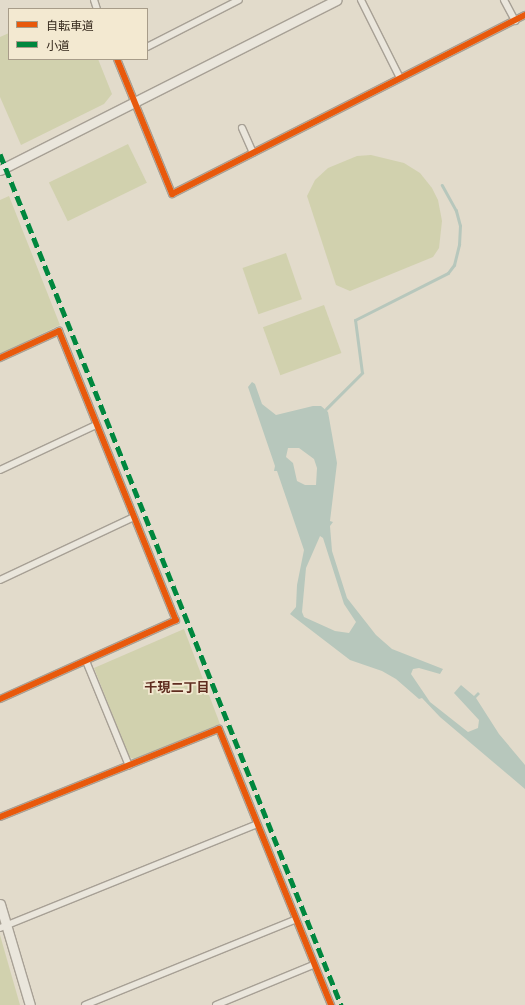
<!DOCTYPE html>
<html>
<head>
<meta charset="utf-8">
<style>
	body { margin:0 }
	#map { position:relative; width:525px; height:1005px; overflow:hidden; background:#e2dbcb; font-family:"Roboto Serif","Noto Sans JP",serif }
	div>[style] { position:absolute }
	.green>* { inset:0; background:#d1d1ae; transform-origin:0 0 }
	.water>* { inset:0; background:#b7c7bc }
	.stream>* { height:2.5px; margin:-1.25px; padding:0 1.25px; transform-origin:1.25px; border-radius:1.25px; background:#b7c7bc }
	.roads { filter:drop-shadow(1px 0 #a7a095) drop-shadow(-1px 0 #a7a095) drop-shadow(0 1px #a7a095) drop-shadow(0 -1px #a7a095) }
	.street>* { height:6px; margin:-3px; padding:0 3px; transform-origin:3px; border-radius:3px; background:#eae6dc }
	.secondary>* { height:9px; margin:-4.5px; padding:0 4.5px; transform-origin:4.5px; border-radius:4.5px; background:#eae6dc }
	.quiet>* { height:5px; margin-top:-2.5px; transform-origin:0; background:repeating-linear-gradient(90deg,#00873e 0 10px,transparent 0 15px) }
	.cycleway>* { height:6px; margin:-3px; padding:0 3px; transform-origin:3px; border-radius:3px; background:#e8590c }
	span { translate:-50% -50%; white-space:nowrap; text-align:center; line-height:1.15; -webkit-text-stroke:3.5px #f3e9d1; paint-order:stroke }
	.neighbourhood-label { font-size:13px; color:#5f2c1f; font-weight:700 }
	.legend { position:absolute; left:8px; top:8px; width:140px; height:52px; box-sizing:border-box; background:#f3e9d1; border:1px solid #a79c89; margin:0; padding:5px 7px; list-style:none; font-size:12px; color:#35291d }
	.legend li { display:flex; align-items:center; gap:8px; height:20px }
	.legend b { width:20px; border:1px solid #a79c89 }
</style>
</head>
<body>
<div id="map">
	<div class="green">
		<div style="clip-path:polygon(9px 33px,9px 59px,98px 59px,112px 94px,104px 104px,21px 145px,0 97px,0 37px)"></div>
		<div style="left:128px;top:144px;width:43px;height:88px;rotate:64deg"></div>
		<div style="clip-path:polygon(371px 155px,404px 163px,420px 173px,432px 188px,438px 200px,442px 221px,439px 248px,433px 257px,350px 291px,336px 285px,307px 196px,315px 180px,328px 168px,357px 156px)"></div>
		<div style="clip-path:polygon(9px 196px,60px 325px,0 354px,0 200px)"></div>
		<div style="left:286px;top:253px;width:49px;height:46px;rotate:71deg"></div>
		<div style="left:324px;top:305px;width:51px;height:65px;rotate:70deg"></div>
		<div style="clip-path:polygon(184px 629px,220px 724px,134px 759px,129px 757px,94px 668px)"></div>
		<div style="clip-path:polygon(0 935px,20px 1005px,0 1005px)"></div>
	</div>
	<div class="water">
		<div style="clip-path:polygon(evenodd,252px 382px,255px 384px,262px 404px,276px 415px,313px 406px,321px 406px,328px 412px,337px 463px,330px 521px,333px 522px,330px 526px,332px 551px,347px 598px,376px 635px,392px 649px,443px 669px,440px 674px,419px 668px,413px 669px,411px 674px,430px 702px,468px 732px,478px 728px,479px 720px,454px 693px,461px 685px,474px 696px,478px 692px,480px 694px,476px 698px,499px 734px,525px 765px,525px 789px,440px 717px,422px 698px,419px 699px,396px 679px,382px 671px,350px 660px,290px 614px,296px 607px,297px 585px,304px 550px,277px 471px,274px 471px,275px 466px,248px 387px,252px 382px,288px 448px,299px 448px,314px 459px,317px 468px,316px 485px,305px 485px,297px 481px,293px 463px,286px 457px,288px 448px,252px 382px,320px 536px,323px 538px,344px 604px,356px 622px,349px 633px,335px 631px,304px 617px,302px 612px,306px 568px,320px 536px)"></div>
	</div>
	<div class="stream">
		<div style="left:326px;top:409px;width:51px;rotate:-45deg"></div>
		<div style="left:362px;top:373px;width:53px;rotate:-97.5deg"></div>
		<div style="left:355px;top:320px;width:104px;rotate:-26.8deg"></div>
		<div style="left:448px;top:273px;width:10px;rotate:-53deg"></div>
		<div style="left:454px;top:265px;width:21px;rotate:-76deg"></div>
		<div style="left:459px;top:245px;width:19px;rotate:-87deg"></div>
		<div style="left:460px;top:226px;width:16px;rotate:-105deg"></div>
		<div style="left:456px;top:211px;width:29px;rotate:-119deg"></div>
	</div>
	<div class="roads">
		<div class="street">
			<div style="left:94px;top:0;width:9px;rotate:72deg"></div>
			<div style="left:361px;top:0;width:87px;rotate:63.4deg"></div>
			<div style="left:504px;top:0;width:24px;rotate:62deg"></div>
			<div style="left:147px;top:47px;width:103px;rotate:-27.1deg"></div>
			<div style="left:117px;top:59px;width:146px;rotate:67.8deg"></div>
			<div style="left:172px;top:194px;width:396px;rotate:-26.9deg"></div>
			<div style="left:242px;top:128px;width:27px;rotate:66deg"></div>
			<div style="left:0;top:358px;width:65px;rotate:-24.6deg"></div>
			<div style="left:59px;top:331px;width:312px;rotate:68deg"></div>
			<div style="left:176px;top:620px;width:193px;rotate:155.8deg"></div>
			<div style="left:0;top:470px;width:106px;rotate:-25.1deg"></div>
			<div style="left:0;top:580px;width:148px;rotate:-25.2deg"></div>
			<div style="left:86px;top:661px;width:113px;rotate:67.7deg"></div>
			<div style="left:0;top:817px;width:236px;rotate:-21.9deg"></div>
			<div style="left:219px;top:729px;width:298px;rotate:67.9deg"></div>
			<div style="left:0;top:928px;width:277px;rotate:-22deg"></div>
			<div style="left:85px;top:1005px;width:226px;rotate:-22.1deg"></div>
			<div style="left:216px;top:1005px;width:105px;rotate:-22.4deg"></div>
		</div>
		<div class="secondary">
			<div style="left:0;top:170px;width:377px;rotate:-26.8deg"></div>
			<div style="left:0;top:904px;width:105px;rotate:73.5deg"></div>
		</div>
	</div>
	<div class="quiet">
		<div style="left:0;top:154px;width:917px;rotate:68.16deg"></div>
	</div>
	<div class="cycleway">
		<div style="left:117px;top:59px;width:146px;rotate:67.8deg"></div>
		<div style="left:172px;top:194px;width:396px;rotate:-26.9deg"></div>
		<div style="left:0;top:358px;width:65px;rotate:-24.6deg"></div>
		<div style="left:59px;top:331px;width:312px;rotate:68deg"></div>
		<div style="left:176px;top:620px;width:193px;rotate:155.8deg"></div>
		<div style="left:0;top:817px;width:236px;rotate:-21.9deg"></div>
		<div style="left:219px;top:729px;width:298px;rotate:67.9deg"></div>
	</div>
	<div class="neighbourhood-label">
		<span style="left:177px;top:688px">千現二丁目</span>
	</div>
	<ul class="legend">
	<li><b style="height:5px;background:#e8590c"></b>自転車道</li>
	<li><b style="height:5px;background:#00873e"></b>小道</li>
	</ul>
</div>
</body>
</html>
